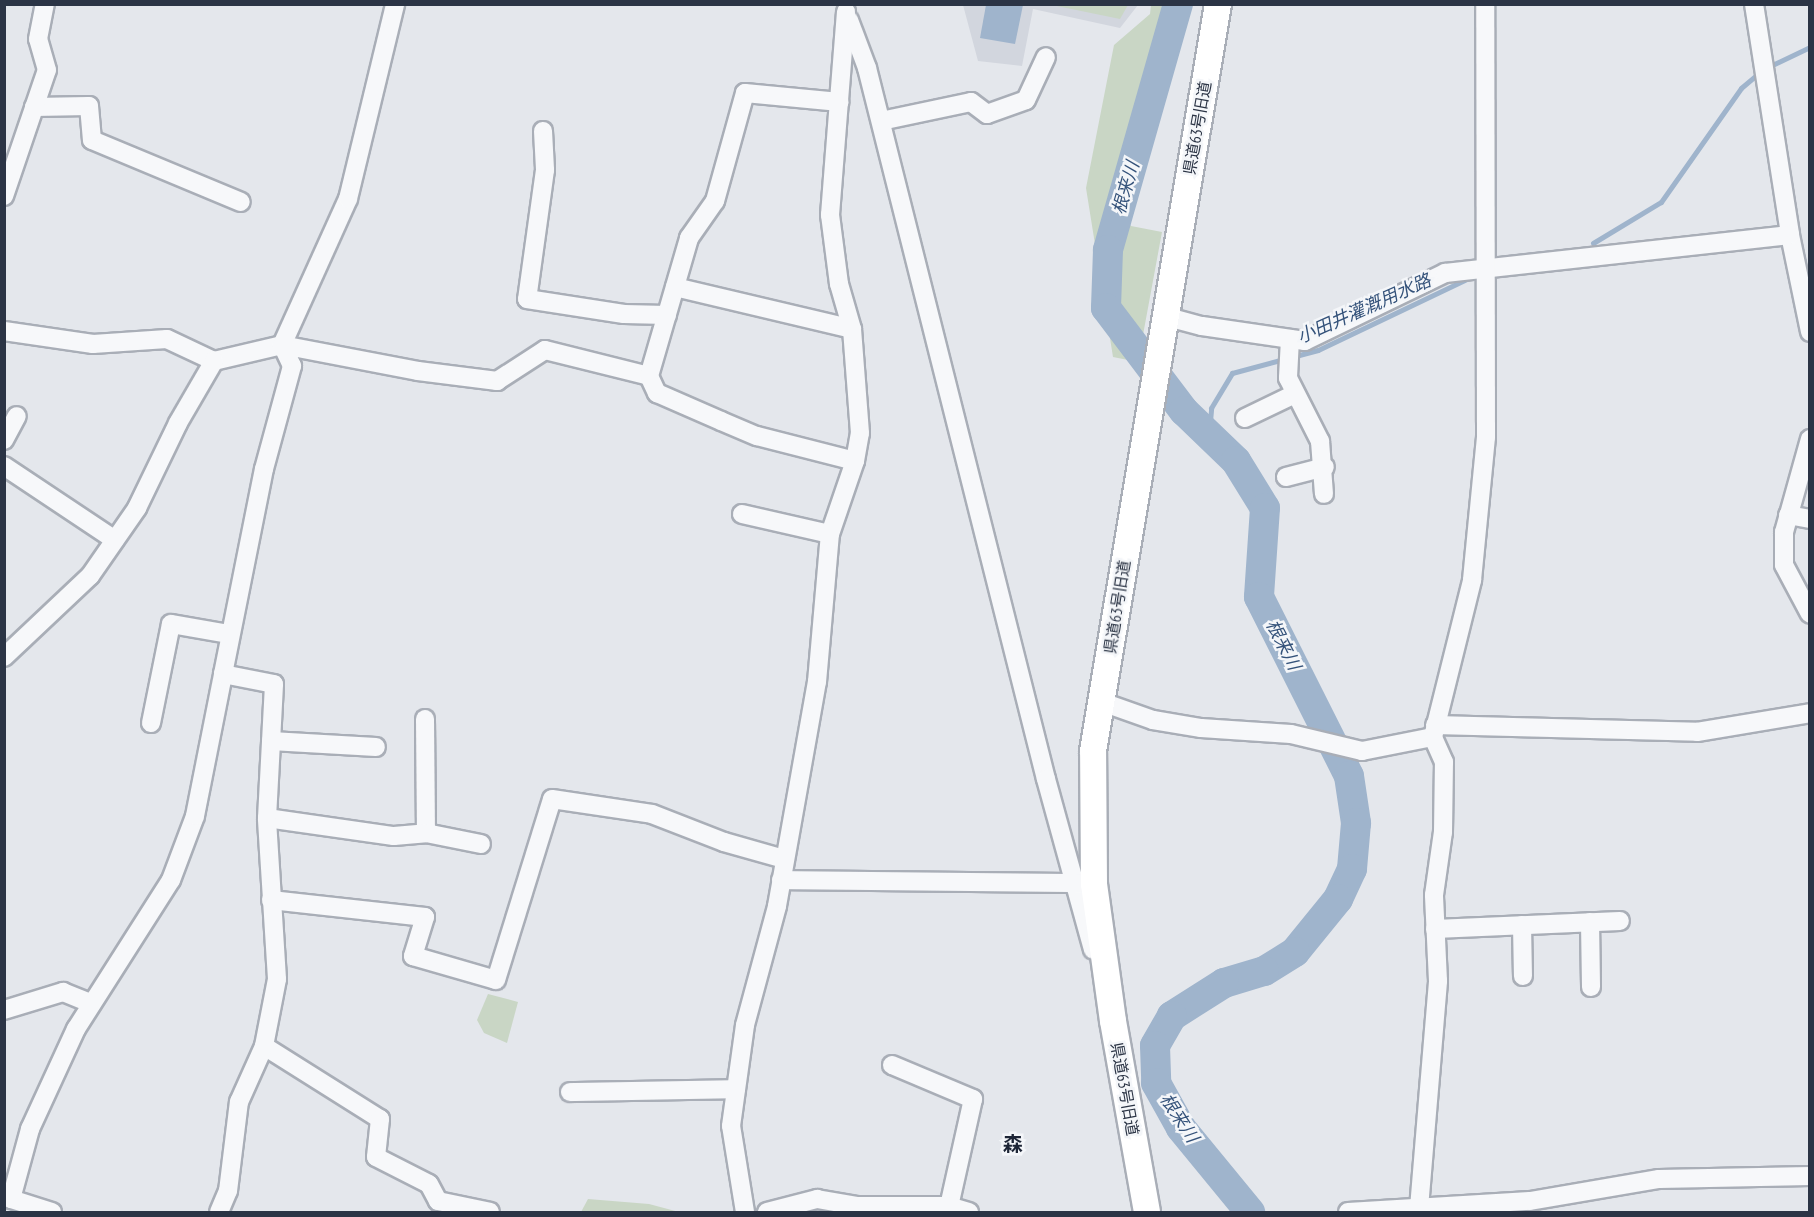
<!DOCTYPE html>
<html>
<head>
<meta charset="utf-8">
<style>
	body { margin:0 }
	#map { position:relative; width:1814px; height:1217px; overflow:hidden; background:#e4e7ec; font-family:"PT Sans Narrow","Noto Sans JP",sans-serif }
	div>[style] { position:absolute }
	.built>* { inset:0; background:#d2d6de }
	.green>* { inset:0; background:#c9d6c5 }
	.water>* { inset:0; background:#9fb4cc }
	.stream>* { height:5px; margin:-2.5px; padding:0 2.5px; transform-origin:2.5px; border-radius:2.5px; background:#9fb4cc }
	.river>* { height:30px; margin:-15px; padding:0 15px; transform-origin:15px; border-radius:15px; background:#9fb4cc }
	.roads { filter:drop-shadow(2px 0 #a9aeb7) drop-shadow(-2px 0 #a9aeb7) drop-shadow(0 2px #a9aeb7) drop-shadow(0 -2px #a9aeb7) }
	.street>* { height:18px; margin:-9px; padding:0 9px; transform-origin:9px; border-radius:9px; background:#f7f8fa }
	.secondary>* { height:26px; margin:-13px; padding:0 13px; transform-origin:13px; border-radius:13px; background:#fff }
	span { translate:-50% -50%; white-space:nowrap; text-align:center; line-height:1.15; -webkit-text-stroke:5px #f4f6f9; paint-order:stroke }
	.street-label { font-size:16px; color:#2b3445 }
	.water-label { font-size:18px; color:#34527a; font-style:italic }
	.quarter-label { font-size:20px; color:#1d2536; font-weight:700 }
	.frame { position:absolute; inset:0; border:6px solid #2b3445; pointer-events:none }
</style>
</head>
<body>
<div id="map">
	<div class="built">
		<div style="clip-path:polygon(963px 5px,1138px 5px,1120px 28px,1033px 9px,1022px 66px,978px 61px)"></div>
	</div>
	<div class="green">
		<div style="clip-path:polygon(1052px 5px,1128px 5px,1120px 19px)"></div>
		<div style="clip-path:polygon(1151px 5px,1170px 5px,1112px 197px,1131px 226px,1162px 232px,1138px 362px,1113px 357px,1086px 188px,1114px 45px,1150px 14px)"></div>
		<div style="clip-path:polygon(488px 994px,518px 1002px,507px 1043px,484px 1033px,477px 1020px)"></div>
		<div style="clip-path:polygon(588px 1199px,649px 1204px,679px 1212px,581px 1212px)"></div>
	</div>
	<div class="water">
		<div style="clip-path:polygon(986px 5px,1023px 5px,1015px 44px,980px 38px)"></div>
	</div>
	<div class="stream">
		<div style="left:1768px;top:67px;width:47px;rotate:-25.5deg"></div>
		<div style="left:1593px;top:243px;width:79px;rotate:-31.1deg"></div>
		<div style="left:1661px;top:202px;width:139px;rotate:-54.9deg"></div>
		<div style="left:1741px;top:88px;width:25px;rotate:-40deg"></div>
		<div style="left:1209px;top:433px;width:25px;rotate:-85deg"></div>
		<div style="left:1211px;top:408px;width:41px;rotate:-59deg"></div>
		<div style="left:1232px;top:373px;width:89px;rotate:-15deg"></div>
		<div style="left:1318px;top:350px;width:163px;rotate:-25.5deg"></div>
	</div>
	<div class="river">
		<div style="left:1178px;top:4px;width:256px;rotate:105.9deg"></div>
		<div style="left:1108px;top:250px;width:58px;rotate:92deg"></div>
		<div style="left:1106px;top:308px;width:129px;rotate:52.9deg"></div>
		<div style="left:1184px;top:411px;width:72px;rotate:43.9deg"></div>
		<div style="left:1236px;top:461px;width:55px;rotate:58.3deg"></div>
		<div style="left:1265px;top:508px;width:89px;rotate:93.9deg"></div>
		<div style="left:1259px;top:597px;width:200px;rotate:63.3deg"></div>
		<div style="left:1349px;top:776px;width:48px;rotate:81.5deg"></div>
		<div style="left:1356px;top:823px;width:46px;rotate:95deg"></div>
		<div style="left:1352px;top:869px;width:33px;rotate:115deg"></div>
		<div style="left:1338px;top:899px;width:68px;rotate:129.1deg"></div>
		<div style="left:1295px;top:952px;width:36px;rotate:148deg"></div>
		<div style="left:1264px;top:971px;width:42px;rotate:163.3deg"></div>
		<div style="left:1224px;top:983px;width:62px;rotate:147.6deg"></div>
		<div style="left:1172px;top:1016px;width:34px;rotate:120deg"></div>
		<div style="left:1155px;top:1046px;width:37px;rotate:88deg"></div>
		<div style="left:1156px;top:1083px;width:51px;rotate:60.9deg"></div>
		<div style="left:1181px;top:1128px;width:109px;rotate:50.6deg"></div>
	</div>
	<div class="roads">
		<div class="street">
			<div style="left:1754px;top:4px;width:234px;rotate:81.1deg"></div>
			<div style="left:1790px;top:235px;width:99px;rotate:78.3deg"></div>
			<div style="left:849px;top:20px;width:51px;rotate:69.4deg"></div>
			<div style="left:867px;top:68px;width:733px;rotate:75.87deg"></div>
			<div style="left:1046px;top:779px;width:177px;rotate:74.6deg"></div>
			<div style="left:34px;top:107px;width:55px;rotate:-1deg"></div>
			<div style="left:89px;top:106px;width:34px;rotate:85deg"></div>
			<div style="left:92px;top:140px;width:161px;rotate:22.6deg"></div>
			<div style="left:881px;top:121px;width:92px;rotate:-11.9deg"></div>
			<div style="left:971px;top:102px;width:20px;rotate:37deg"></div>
			<div style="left:987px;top:114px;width:41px;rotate:-19.7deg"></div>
			<div style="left:1026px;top:100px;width:47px;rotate:-65.1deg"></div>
			<div style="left:543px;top:131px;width:39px;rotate:87deg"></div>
			<div style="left:545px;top:170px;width:130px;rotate:97.9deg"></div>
			<div style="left:527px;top:299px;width:98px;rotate:8.8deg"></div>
			<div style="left:624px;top:314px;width:43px;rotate:1.3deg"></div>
			<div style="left:4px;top:196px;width:133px;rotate:-71.2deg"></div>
			<div style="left:47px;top:70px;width:32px;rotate:-106deg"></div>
			<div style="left:38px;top:39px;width:36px;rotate:-79deg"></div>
			<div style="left:675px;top:287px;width:182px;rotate:13.3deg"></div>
			<div style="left:1164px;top:316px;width:39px;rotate:15deg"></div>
			<div style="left:1202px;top:326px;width:104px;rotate:8.3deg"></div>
			<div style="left:1305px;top:341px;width:156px;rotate:-25.9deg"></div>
			<div style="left:1445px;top:273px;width:347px;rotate:-6.3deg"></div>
			<div style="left:4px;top:331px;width:90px;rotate:8.3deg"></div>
			<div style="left:93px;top:344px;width:74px;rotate:-3.9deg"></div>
			<div style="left:167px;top:339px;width:52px;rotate:25.1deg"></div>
			<div style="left:214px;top:361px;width:70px;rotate:-13.2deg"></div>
			<div style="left:282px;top:345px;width:138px;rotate:10.8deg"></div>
			<div style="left:418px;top:371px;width:80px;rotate:7.2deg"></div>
			<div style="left:497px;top:381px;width:57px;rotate:-32.9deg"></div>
			<div style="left:545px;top:350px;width:107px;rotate:14deg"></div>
			<div style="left:649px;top:376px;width:144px;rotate:-73.8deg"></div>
			<div style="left:689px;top:238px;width:45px;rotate:-54.9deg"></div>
			<div style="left:715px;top:201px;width:112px;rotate:-74.5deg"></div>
			<div style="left:745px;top:93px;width:95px;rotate:5.4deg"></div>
			<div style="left:1290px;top:339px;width:39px;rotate:93deg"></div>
			<div style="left:1288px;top:378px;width:71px;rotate:63.1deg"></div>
			<div style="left:1320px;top:441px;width:53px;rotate:85.7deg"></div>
			<div style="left:282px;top:345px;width:160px;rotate:-65.7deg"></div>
			<div style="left:348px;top:199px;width:201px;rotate:-76.4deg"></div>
			<div style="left:649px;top:376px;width:19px;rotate:65deg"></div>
			<div style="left:657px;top:393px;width:70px;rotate:23.6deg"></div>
			<div style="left:721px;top:421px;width:39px;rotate:23deg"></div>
			<div style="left:757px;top:436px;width:101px;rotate:14.3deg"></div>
			<div style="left:1245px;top:418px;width:55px;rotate:-25.6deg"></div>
			<div style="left:1810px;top:439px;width:97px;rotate:105.6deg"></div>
			<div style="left:1784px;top:532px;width:33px;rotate:90deg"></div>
			<div style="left:1784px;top:565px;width:55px;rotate:62deg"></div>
			<div style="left:4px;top:440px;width:27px;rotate:-62deg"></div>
			<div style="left:4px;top:466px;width:133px;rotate:33.7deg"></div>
			<div style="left:1286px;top:477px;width:40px;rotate:-14.4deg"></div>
			<div style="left:742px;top:514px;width:90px;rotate:12.8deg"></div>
			<div style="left:1788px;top:515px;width:22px;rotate:10deg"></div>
			<div style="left:4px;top:657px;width:118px;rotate:-43.3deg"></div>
			<div style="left:90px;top:576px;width:83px;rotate:-55.3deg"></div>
			<div style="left:137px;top:508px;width:94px;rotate:-64.2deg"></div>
			<div style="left:178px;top:423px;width:72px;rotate:-59.9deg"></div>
			<div style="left:1102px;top:702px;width:54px;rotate:19.4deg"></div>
			<div style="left:1153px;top:720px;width:49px;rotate:9.5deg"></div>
			<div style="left:1201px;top:728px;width:90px;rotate:3.8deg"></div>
			<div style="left:1291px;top:734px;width:73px;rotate:13.5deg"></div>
			<div style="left:1362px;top:751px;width:72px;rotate:-11.2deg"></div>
			<div style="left:425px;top:719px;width:114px;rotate:89.5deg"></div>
			<div style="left:151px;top:723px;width:101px;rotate:-78.6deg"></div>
			<div style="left:171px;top:624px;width:59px;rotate:9.8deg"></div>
			<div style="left:1435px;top:725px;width:262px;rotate:1.5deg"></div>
			<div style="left:1697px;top:732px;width:115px;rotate:-9.5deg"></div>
			<div style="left:271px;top:741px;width:105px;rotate:3.3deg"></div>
			<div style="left:267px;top:818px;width:128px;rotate:8.1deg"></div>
			<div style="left:394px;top:836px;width:32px;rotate:-5deg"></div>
			<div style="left:426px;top:833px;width:56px;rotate:11.3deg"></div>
			<div style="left:781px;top:880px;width:304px;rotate:0.6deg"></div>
			<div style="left:271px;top:900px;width:155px;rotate:6.3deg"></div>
			<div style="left:425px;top:917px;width:41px;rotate:107.1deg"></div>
			<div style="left:413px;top:956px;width:86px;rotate:16.1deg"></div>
			<div style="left:496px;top:980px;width:189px;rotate:-72.8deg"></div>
			<div style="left:552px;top:799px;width:101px;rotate:8.5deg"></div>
			<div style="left:652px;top:814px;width:77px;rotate:21.3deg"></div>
			<div style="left:724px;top:842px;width:62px;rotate:15.8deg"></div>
			<div style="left:1590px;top:922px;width:65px;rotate:89.1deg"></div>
			<div style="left:1522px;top:925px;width:51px;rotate:88.9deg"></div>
			<div style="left:1435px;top:929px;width:185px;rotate:-2.5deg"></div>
			<div style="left:4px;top:1010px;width:62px;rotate:-17deg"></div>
			<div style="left:63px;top:992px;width:31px;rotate:22deg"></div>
			<div style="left:264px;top:1046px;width:137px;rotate:32.2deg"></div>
			<div style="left:380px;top:1119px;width:38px;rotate:96deg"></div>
			<div style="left:376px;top:1157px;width:59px;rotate:27deg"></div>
			<div style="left:429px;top:1184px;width:19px;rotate:62deg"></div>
			<div style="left:438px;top:1201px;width:53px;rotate:11.9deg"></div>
			<div style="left:892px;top:1065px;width:88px;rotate:22.8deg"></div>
			<div style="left:973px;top:1099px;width:110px;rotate:102.6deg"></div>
			<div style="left:570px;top:1092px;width:166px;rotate:-1deg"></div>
			<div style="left:1419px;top:1208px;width:228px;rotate:-85.2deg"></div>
			<div style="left:1438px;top:981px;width:86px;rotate:-92.7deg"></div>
			<div style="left:1434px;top:895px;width:64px;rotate:-81.9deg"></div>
			<div style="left:1443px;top:832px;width:70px;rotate:-89.2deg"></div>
			<div style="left:1444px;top:762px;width:27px;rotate:-114deg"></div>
			<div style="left:1433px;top:737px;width:162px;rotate:-76deg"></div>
			<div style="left:1472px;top:580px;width:144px;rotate:-84.4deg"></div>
			<div style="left:1486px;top:437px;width:433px;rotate:-90.1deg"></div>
			<div style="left:52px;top:1212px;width:43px;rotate:-162.4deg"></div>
			<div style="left:11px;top:1199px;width:73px;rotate:-74.8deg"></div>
			<div style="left:30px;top:1129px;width:110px;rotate:-65.3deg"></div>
			<div style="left:76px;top:1029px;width:177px;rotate:-57.5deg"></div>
			<div style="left:171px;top:880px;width:68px;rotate:-69.4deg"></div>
			<div style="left:195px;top:816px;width:145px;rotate:-78.8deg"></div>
			<div style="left:219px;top:1212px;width:23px;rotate:-67deg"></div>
			<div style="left:228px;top:1191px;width:90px;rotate:-83deg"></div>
			<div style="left:239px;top:1102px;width:61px;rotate:-65.9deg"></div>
			<div style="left:264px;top:1046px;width:68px;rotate:-79deg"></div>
			<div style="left:277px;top:979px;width:161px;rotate:-93.6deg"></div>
			<div style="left:267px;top:818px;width:134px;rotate:-87deg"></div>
			<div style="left:274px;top:684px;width:52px;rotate:-168.9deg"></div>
			<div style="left:223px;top:674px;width:209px;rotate:-78.7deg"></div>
			<div style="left:264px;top:469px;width:107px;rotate:-74.8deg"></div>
			<div style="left:292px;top:366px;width:23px;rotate:-115deg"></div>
			<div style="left:745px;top:1212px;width:87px;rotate:-99.2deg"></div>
			<div style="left:731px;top:1126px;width:102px;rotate:-82.1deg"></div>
			<div style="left:745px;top:1025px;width:123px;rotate:-74.9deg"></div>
			<div style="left:777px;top:906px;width:228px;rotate:-79.9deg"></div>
			<div style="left:817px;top:682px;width:149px;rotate:-85deg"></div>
			<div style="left:830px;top:534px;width:77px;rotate:-71.1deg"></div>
			<div style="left:855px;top:461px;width:28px;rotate:-80deg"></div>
			<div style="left:860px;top:433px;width:104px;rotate:-94.4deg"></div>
			<div style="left:852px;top:329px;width:47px;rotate:-106.1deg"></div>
			<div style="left:839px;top:284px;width:70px;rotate:-97.4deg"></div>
			<div style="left:830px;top:215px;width:204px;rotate:-85.5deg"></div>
			<div style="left:767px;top:1212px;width:52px;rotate:-14.6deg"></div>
			<div style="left:817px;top:1199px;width:40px;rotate:10deg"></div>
			<div style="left:856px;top:1206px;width:93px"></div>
			<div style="left:949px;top:1206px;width:21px;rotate:17deg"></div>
			<div style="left:1348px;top:1212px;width:182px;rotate:-3.5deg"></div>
			<div style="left:1530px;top:1201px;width:131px;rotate:-9.7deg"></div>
			<div style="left:1659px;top:1179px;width:151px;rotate:-1.1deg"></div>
		</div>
		<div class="secondary">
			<div style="left:1147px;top:1212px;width:194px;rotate:-100.1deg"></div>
			<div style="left:1113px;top:1021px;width:138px;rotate:-97.9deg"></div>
			<div style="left:1094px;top:884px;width:133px;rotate:-90.4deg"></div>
			<div style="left:1093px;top:751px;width:757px;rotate:-80.5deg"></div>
		</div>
	</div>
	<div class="street-label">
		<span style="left:1197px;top:128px;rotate:-80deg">県道63号旧道</span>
		<span style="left:1117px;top:607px;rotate:-81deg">県道63号旧道</span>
		<span style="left:1125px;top:1089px;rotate:80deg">県道63号旧道</span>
	</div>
	<div class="water-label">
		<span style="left:1126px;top:188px;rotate:-74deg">根来川</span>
		<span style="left:1364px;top:309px;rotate:-24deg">小田井灌漑用水路</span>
		<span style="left:1283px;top:645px;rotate:63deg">根来川</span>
		<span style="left:1179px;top:1118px;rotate:57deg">根来川</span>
	</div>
	<div class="quarter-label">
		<span style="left:1013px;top:1144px">森</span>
	</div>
	<div class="frame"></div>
</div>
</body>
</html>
